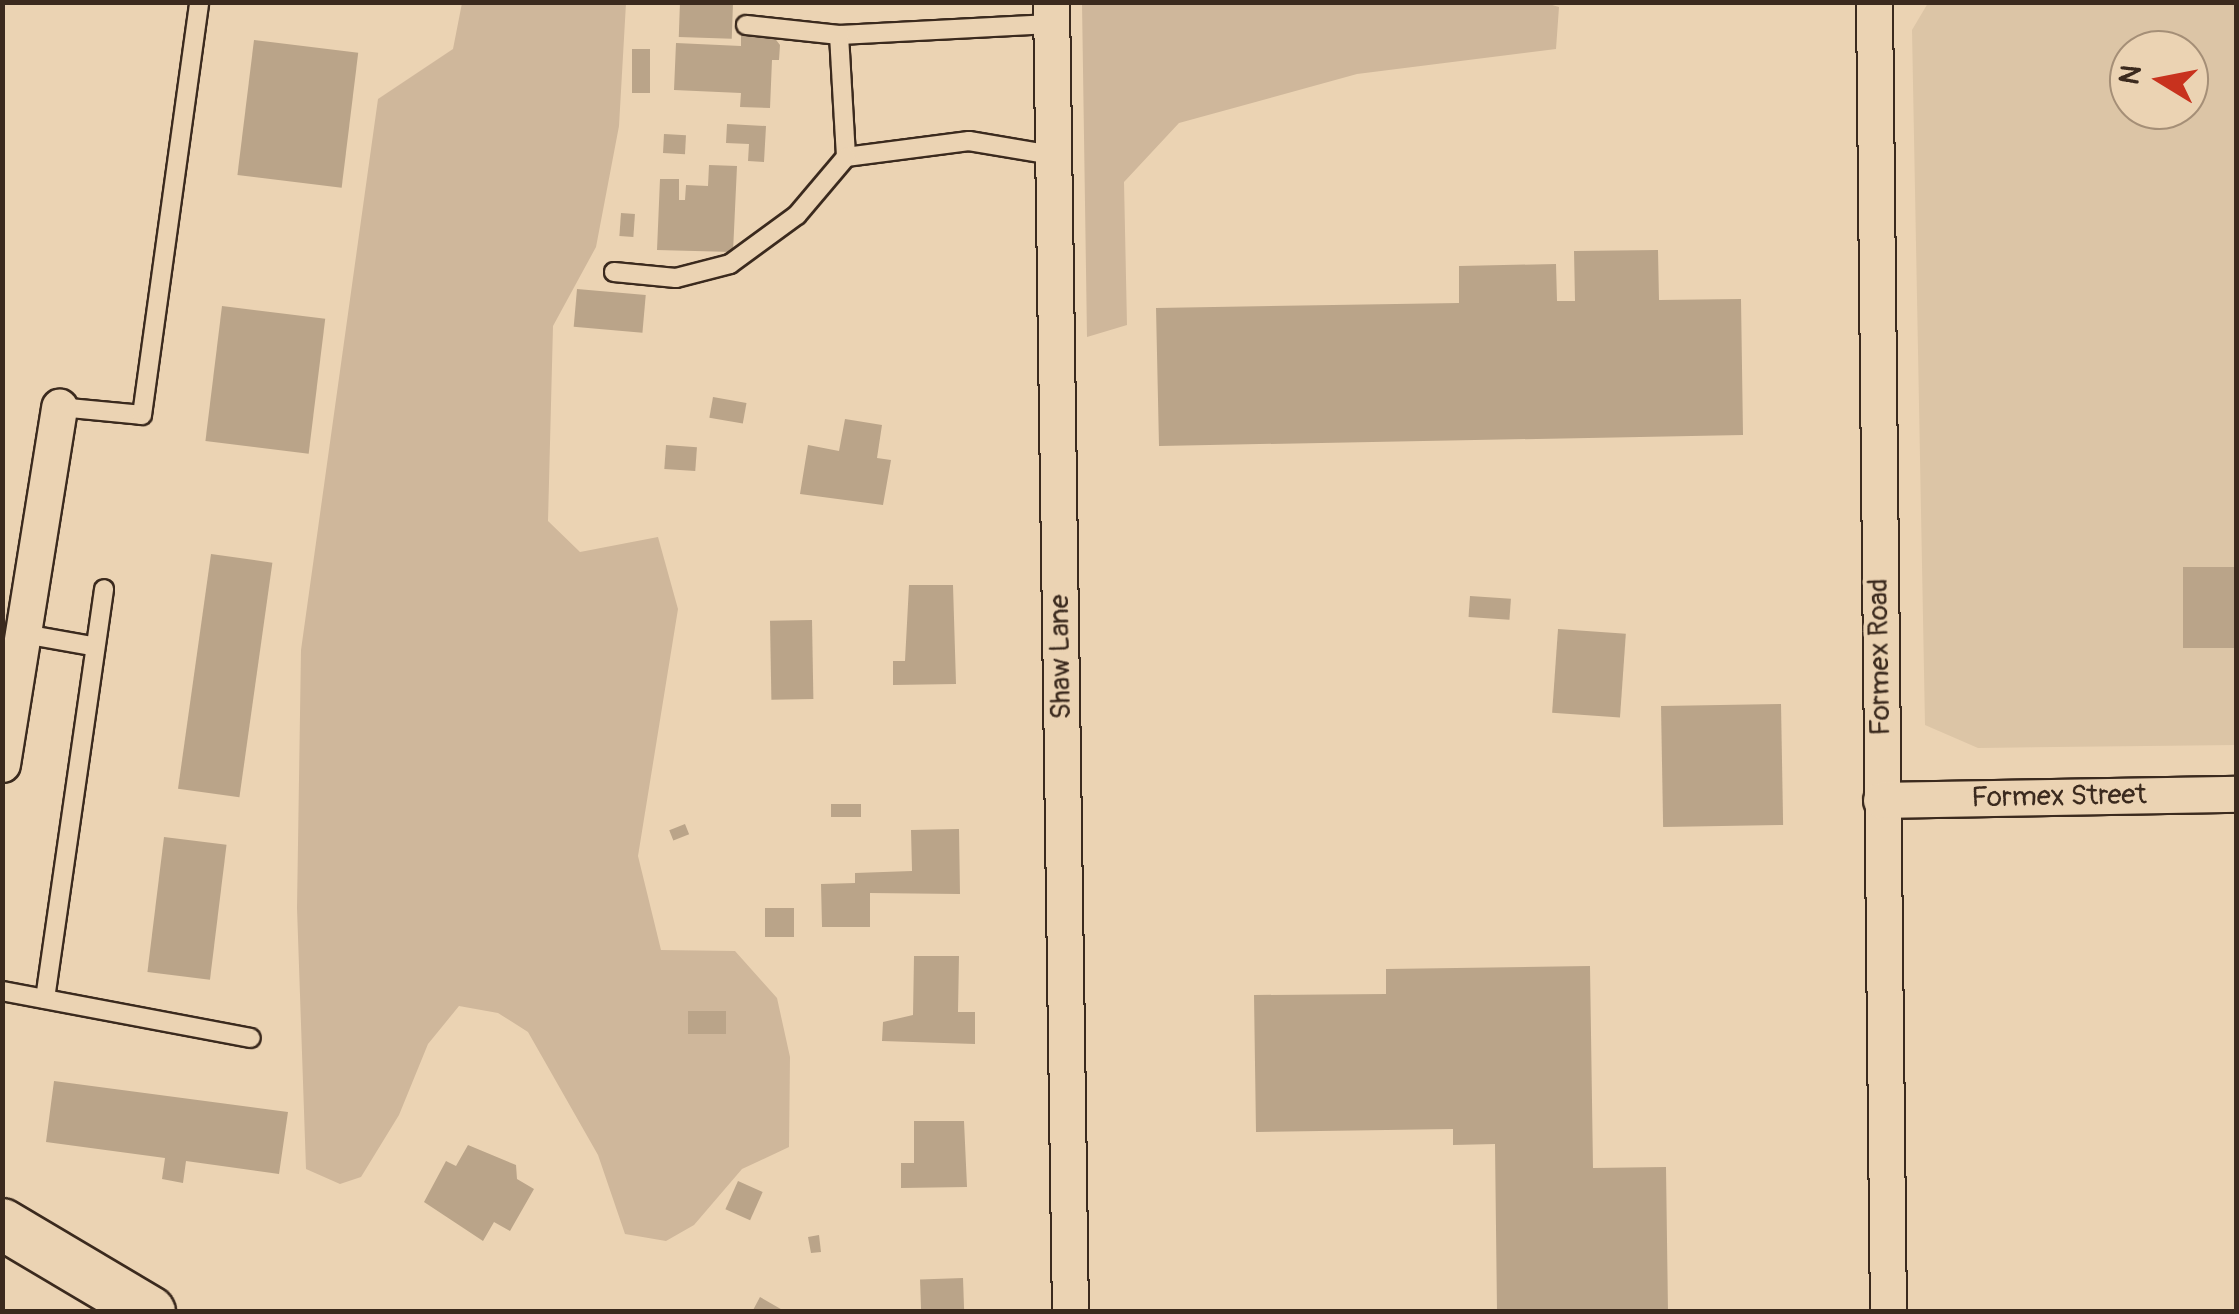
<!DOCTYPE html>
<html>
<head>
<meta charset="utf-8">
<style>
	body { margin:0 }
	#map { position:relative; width:2239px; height:1314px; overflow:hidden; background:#ebd3b3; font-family:Pangolin,sans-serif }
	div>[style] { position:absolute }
	.built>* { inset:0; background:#dcc5a6 }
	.green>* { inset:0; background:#cfb79b }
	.building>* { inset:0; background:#baa489; transform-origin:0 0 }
	.roads { filter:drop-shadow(2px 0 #3b2a1e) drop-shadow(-2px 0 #3b2a1e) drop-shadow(0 2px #3b2a1e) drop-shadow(0 -2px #3b2a1e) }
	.service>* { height:18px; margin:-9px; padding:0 9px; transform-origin:9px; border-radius:9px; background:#ebd3b3 }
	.minor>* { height:35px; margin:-17.5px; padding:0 17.5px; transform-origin:17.5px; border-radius:17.5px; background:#ebd3b3 }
	.secondary>* { height:50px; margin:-25px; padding:0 25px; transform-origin:25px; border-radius:25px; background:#ebd3b3 }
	span { translate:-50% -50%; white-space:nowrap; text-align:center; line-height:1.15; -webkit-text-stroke:8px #ebd3b3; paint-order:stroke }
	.street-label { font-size:28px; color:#3b2a1e }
	.frame { position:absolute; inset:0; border:5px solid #3b2a1e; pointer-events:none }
	.north { position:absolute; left:2109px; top:30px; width:100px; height:100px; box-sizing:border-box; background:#ebd3b3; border:2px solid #a58f77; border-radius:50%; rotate:280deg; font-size:28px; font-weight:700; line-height:40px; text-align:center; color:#3b2a1e }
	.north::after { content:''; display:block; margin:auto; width:35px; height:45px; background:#c8321e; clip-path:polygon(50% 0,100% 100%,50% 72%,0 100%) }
</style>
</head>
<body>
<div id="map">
	<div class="built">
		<div style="clip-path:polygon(evenodd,1928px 3px,2236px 3px,2236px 745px,1978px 748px,1925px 725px,1912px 30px,1928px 3px,2129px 50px,2189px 50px,2189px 110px,2129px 110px,2129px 50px)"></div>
	</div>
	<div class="green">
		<div style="clip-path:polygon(1542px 2px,1559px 7px,1556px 49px,1357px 74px,1179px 123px,1124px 182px,1127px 325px,1087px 337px,1082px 3px)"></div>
		<div style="clip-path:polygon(462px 3px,626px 3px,619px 126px,596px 247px,553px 326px,548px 521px,580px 552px,658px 537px,678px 609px,638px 856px,661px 950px,735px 951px,777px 998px,790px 1057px,789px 1147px,742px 1169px,694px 1225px,666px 1241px,625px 1234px,598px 1155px,528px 1032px,498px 1013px,459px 1006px,428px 1044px,399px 1115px,361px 1177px,340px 1184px,306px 1169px,297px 908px,301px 650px,378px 99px,453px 49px)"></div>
	</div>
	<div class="building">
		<div style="left:680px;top:2px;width:53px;height:35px;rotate:2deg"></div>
		<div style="clip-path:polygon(741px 35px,773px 36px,780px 45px,779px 60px,772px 60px,770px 108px,740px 107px,741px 93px,674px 90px,676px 43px,741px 46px)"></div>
		<div style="left:254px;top:40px;width:105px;height:136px;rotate:7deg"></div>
		<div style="left:632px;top:49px;width:18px;height:44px"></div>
		<div style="clip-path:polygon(727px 124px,766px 126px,764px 162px,748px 161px,749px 144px,726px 143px)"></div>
		<div style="left:664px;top:134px;width:22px;height:19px;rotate:3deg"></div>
		<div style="clip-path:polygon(709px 165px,737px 166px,733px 252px,657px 250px,660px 179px,679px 179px,679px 200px,685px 200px,686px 185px,708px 186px)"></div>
		<div style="left:621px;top:213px;width:14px;height:23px;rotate:4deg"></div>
		<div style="clip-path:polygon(1658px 250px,1659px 300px,1741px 299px,1743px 435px,1159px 446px,1156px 308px,1459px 303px,1459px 266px,1556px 264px,1557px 301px,1575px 301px,1574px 251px)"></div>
		<div style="left:577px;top:289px;width:69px;height:38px;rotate:5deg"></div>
		<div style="left:222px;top:306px;width:104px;height:136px;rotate:7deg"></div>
		<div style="left:713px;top:397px;width:34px;height:21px;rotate:10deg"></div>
		<div style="clip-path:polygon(845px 419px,882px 425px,877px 458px,891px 460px,883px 505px,800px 494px,808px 445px,839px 451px)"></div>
		<div style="left:666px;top:445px;width:31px;height:24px;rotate:4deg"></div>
		<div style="left:211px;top:554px;width:62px;height:237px;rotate:8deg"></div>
		<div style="left:2183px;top:567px;width:53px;height:81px"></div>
		<div style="clip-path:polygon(909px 585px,953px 585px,956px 684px,893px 685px,893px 661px,905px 661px)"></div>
		<div style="left:1470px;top:596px;width:41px;height:21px;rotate:4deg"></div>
		<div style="left:812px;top:620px;width:79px;height:42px;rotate:89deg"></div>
		<div style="left:1558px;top:629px;width:68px;height:84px;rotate:4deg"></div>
		<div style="left:1781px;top:704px;width:121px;height:120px;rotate:89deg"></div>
		<div style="left:831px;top:804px;width:30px;height:13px"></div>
		<div style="left:685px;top:824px;width:11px;height:17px;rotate:68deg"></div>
		<div style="clip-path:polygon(959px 829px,960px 894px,870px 893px,870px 927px,822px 927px,821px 884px,855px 883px,855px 873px,912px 871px,911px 830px)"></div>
		<div style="left:164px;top:837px;width:63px;height:136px;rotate:7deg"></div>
		<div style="left:765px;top:908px;width:29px;height:29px"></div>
		<div style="clip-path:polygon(914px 956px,959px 956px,958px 1012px,975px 1012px,975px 1044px,882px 1041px,883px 1022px,913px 1015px)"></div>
		<div style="clip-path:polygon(1590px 966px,1593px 1168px,1666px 1167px,1668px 1312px,1497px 1312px,1495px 1144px,1453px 1145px,1453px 1129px,1256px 1132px,1254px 995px,1386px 994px,1386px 969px)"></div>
		<div style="left:688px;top:1011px;width:38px;height:23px"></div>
		<div style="clip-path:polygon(54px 1081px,288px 1112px,279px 1174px,186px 1161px,183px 1183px,162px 1179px,165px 1158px,46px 1142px)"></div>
		<div style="clip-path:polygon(914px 1121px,964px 1121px,967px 1187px,901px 1188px,901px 1163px,914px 1163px)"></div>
		<div style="clip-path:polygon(468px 1145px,516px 1165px,517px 1179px,534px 1189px,510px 1231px,494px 1222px,483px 1241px,424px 1202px,446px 1161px,456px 1166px)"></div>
		<div style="left:738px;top:1181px;width:27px;height:31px;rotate:24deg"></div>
		<div style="clip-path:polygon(819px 1235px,821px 1252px,811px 1253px,808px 1237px)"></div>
		<div style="left:963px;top:1278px;width:34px;height:43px;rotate:88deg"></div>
		<div style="clip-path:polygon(760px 1297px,786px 1312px,752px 1312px)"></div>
	</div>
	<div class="roads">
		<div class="service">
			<div style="left:1051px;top:24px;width:212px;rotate:177deg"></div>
			<div style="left:839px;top:35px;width:122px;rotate:86.7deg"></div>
			<div style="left:846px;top:157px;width:124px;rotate:-7.4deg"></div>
			<div style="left:969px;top:141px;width:85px;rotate:9.5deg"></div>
			<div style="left:746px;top:25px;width:94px;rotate:6.1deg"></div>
			<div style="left:614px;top:272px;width:62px;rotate:5.5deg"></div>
			<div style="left:676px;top:278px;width:56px;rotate:-14.5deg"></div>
			<div style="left:730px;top:264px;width:83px;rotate:-36.2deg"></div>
			<div style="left:797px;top:215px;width:76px;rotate:-49.8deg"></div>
			<div style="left:59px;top:407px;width:83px;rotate:5.5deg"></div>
			<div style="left:142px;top:415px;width:417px;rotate:-82.1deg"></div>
			<div style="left:24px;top:634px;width:69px;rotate:10deg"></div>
			<div style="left:2px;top:991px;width:253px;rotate:10.7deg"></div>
			<div style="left:45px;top:999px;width:414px;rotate:-81.8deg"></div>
		</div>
		<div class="minor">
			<div style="left:1051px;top:2px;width:1310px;rotate:89.17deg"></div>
			<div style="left:1874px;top:2px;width:1310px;rotate:89.39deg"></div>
			<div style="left:2px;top:764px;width:362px;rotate:-80.9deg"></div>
			<div style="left:1881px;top:800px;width:355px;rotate:-1deg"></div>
		</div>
		<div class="secondary">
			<div style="left:2px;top:1224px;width:172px;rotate:30.7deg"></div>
		</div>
	</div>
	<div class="street-label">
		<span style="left:1061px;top:657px;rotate:-91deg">Shaw Lane</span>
		<span style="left:1880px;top:657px;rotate:-91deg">Formex Road</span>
		<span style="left:2059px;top:797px;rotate:-1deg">Formex Street</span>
	</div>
	<div class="frame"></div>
	<div class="north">N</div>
</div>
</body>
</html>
